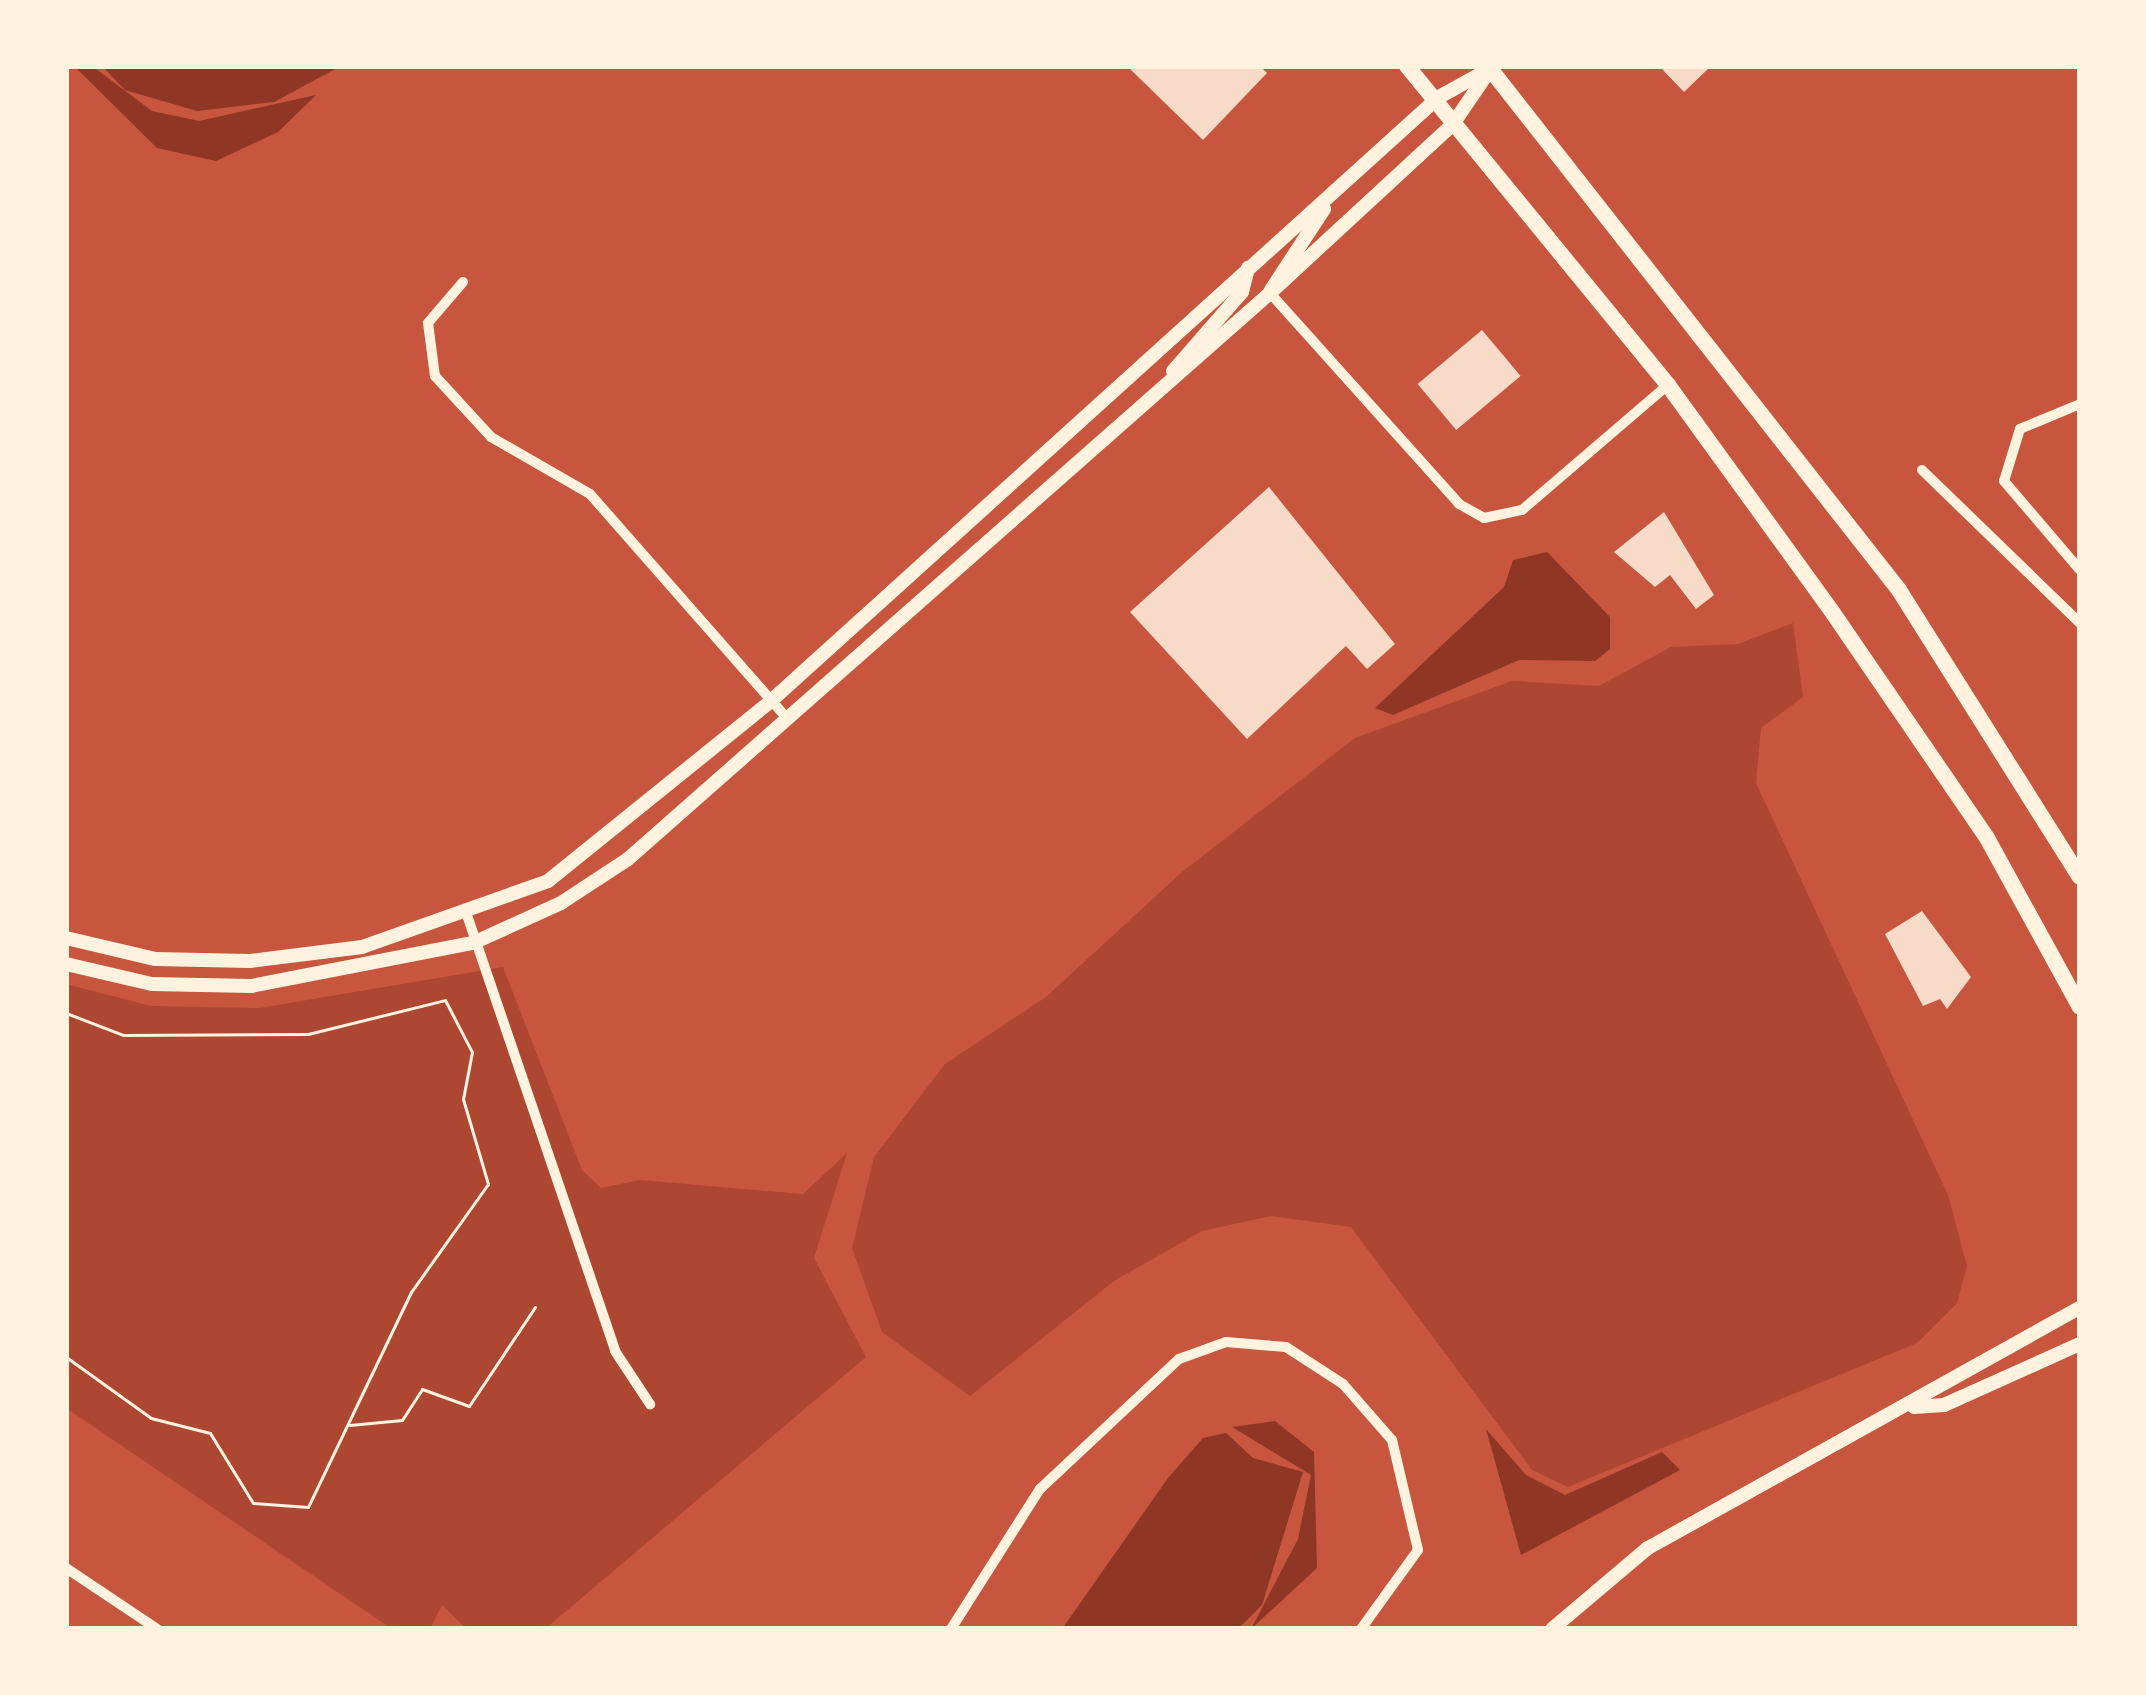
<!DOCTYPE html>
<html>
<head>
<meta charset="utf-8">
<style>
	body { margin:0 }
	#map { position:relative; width:2146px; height:1695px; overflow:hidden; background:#c8553d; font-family:Lato,sans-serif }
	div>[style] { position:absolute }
	.green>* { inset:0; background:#ae4732 }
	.water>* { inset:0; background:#8f3625 }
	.building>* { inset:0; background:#f7dbc8; transform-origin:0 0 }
	.path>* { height:3px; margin:-1.5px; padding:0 1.5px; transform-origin:1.5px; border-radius:1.5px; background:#fff3e0 }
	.minor>* { height:10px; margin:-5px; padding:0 5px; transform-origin:5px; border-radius:5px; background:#fff3e0 }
	.tertiary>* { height:14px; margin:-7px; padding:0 7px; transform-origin:7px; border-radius:7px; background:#fff3e0 }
	.primary>* { height:16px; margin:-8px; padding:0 8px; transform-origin:8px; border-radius:8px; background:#fff3e0 }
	span { translate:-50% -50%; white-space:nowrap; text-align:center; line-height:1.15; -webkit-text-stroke:12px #fff3e0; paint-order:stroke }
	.frame { position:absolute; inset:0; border:69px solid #fff3e0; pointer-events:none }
</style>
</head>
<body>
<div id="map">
	<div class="green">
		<div style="clip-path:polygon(1793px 623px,1803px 697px,1761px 728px,1756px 783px,1948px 1195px,1967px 1266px,1957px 1303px,1917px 1343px,1568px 1487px,1532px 1470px,1351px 1227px,1271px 1216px,1202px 1231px,1114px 1281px,970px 1396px,882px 1332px,852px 1248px,874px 1157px,945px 1064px,1046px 997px,1182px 872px,1355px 738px,1512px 681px,1599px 686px,1671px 647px,1738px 644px)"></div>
		<div style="clip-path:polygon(503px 967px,582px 1170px,601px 1188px,640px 1180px,803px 1194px,847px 1153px,814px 1258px,866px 1357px,545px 1629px,467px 1629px,442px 1605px,430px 1629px,392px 1629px,66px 1408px,66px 984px,151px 1006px,260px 1008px)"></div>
	</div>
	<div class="water">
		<div style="clip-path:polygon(74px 66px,92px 66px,152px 111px,199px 121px,316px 95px,278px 132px,216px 161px,157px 148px)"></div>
		<div style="clip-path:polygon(102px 66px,341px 66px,274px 102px,197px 111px,125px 90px)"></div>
		<div style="clip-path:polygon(1547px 552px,1610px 617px,1610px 649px,1595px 661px,1519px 660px,1393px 715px,1375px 708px,1504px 587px,1513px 560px)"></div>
		<div style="clip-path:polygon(1275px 1421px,1314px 1452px,1317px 1568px,1251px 1629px,1298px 1539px,1311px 1475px,1232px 1427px)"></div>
		<div style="clip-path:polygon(1486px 1429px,1526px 1475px,1565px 1495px,1662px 1452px,1680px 1470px,1521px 1555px)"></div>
		<div style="clip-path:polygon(1226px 1433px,1253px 1458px,1303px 1472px,1262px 1605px,1238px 1629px,1062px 1629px,1168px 1478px,1203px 1438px)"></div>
	</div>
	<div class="building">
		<div style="clip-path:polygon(1127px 66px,1260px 66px,1267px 73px,1203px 140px)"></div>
		<div style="clip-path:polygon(1659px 66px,1711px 66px,1684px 92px)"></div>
		<div style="left:1482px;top:330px;width:60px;height:84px;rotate:50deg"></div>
		<div style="clip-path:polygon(1269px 487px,1395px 644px,1367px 669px,1346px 646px,1247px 739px,1130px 612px)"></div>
		<div style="clip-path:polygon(1664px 512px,1714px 595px,1696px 609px,1670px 575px,1655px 587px,1614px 552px)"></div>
		<div style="clip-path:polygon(1922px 911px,1971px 977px,1947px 1009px,1940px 999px,1923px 1006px,1885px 934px)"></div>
	</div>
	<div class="path">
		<div style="left:66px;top:1013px;width:61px;rotate:21.1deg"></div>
		<div style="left:123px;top:1035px;width:185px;rotate:-0.3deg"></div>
		<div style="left:308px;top:1034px;width:141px;rotate:-13.9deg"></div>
		<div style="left:445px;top:1000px;width:59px;rotate:62.6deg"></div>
		<div style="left:472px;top:1052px;width:48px;rotate:100.8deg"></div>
		<div style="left:463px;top:1099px;width:89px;rotate:73.6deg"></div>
		<div style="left:488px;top:1184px;width:133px;rotate:125.5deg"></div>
		<div style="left:411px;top:1292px;width:238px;rotate:115.6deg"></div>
		<div style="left:308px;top:1507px;width:55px;rotate:-175.8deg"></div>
		<div style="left:253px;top:1503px;width:82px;rotate:-121.6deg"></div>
		<div style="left:210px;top:1433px;width:61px;rotate:-165.7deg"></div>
		<div style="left:151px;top:1418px;width:105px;rotate:-144.3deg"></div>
		<div style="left:350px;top:1425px;width:52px;rotate:-5.5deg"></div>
		<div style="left:402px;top:1420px;width:37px;rotate:-57deg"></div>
		<div style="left:422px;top:1389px;width:50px;rotate:19.9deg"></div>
		<div style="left:469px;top:1406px;width:119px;rotate:-56.3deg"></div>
	</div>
	<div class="minor">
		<div style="left:463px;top:282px;width:54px;rotate:130.5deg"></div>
		<div style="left:428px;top:323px;width:53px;rotate:82.5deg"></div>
		<div style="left:435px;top:376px;width:83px;rotate:47.4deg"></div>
		<div style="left:491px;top:437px;width:114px;rotate:29.9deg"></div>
		<div style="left:590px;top:494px;width:300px;rotate:48.7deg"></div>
		<div style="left:1270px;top:293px;width:283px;rotate:48.1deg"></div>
		<div style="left:1459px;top:504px;width:29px;rotate:29deg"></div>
		<div style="left:1484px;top:518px;width:39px;rotate:-12deg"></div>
		<div style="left:1522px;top:510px;width:192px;rotate:-40.6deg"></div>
		<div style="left:2080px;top:404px;width:65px;rotate:157.4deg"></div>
		<div style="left:2020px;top:429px;width:54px;rotate:107.1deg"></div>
		<div style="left:2004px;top:481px;width:117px;rotate:49.5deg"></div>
		<div style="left:1922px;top:470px;width:220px;rotate:44.1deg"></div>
		<div style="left:468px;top:918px;width:457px;rotate:71.2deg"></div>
		<div style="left:615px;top:1351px;width:64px;rotate:56.6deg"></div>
		<div style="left:66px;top:1568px;width:110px;rotate:33.8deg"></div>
		<div style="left:951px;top:1629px;width:166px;rotate:-57.6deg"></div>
		<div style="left:1040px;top:1489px;width:190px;rotate:-43.1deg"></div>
		<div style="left:1179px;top:1359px;width:50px;rotate:-19.9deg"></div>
		<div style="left:1226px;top:1342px;width:60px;rotate:4.8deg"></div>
		<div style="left:1286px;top:1347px;width:68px;rotate:33deg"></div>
		<div style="left:1343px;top:1384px;width:74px;rotate:48.8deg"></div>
		<div style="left:1392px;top:1440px;width:113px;rotate:76.7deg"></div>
		<div style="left:1418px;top:1550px;width:97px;rotate:125.8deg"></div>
	</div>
	<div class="tertiary">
		<div style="left:1271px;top:290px;width:97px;rotate:-56.8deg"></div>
		<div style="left:1173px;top:371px;width:105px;rotate:-48.9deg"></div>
		<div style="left:1242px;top:292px;width:25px;rotate:-76deg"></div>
		<div style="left:66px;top:938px;width:91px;rotate:13.3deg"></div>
		<div style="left:155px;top:959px;width:95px;rotate:1.2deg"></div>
		<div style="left:250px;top:961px;width:113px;rotate:-7.1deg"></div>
		<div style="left:362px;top:947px;width:197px;rotate:-19.5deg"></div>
		<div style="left:548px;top:881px;width:288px;rotate:-38.9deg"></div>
		<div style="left:772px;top:700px;width:899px;rotate:-42.12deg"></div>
		<div style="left:1439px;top:97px;width:56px;rotate:-28.9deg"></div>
		<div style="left:66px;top:964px;width:88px;rotate:13.1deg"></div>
		<div style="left:152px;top:984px;width:99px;rotate:1.2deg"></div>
		<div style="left:251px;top:986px;width:226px;rotate:-11deg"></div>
		<div style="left:473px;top:943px;width:97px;rotate:-24.4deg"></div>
		<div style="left:561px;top:903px;width:80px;rotate:-33.3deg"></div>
		<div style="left:628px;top:859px;width:856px;rotate:-41.4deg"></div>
		<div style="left:1270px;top:293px;width:249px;rotate:-42.7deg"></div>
		<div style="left:1453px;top:124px;width:68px;rotate:-55.8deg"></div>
		<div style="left:1914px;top:1407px;width:30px;rotate:-4deg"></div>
		<div style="left:1944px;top:1405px;width:149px;rotate:-24.2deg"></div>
		<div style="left:1552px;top:1629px;width:126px;rotate:-40.2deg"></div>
		<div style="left:1648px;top:1548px;width:494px;rotate:-29.1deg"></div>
	</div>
	<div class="primary">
		<div style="left:1407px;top:66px;width:412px;rotate:50.7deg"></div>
		<div style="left:1668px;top:385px;width:281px;rotate:54.1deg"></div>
		<div style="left:1833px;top:613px;width:273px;rotate:55.6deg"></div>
		<div style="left:1987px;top:838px;width:193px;rotate:61.2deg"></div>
		<div style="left:1488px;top:66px;width:666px;rotate:51.89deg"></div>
		<div style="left:1899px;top:590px;width:339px;rotate:57.8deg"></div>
	</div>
	<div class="frame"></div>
</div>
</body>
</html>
